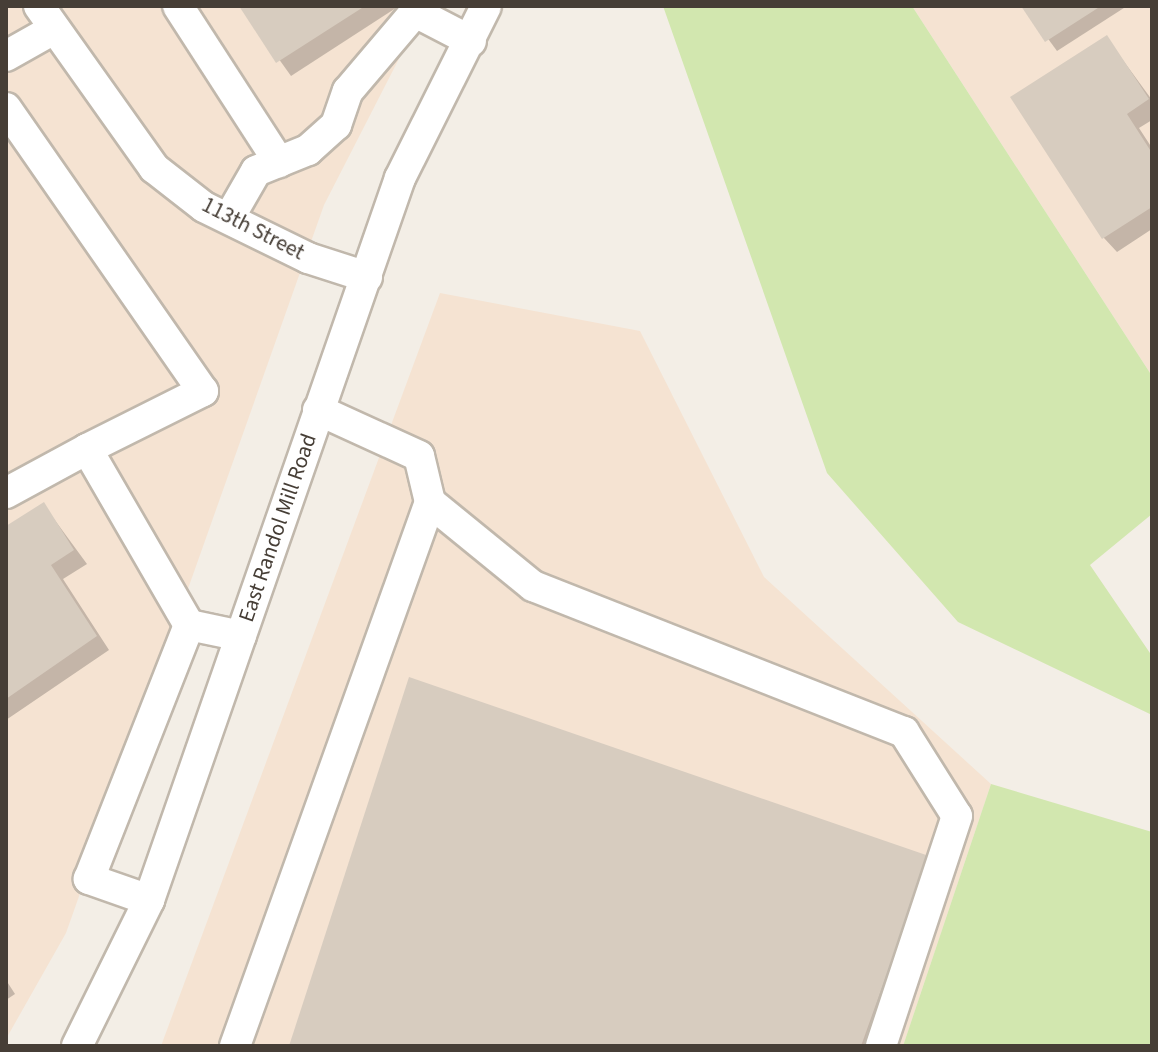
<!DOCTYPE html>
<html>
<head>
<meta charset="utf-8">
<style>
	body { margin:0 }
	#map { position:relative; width:1158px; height:1052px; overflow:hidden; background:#f3eee6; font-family:"Source Sans 3",sans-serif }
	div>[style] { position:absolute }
	.commercial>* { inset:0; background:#f5e3d2 }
	.green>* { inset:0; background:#d2e7af }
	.shadow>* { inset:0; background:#0003 }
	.building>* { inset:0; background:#d7ccbf }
	.roads { filter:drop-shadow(2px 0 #c1b8ac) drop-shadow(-2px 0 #c1b8ac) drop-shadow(0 2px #c1b8ac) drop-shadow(0 -2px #c1b8ac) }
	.minor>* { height:30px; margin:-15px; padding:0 15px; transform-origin:15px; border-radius:15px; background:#fff }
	span { translate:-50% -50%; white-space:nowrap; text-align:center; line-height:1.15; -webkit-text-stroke:6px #fff; paint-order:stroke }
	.street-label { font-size:22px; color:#463e36 }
	.frame { position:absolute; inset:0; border:8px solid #463e36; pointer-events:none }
</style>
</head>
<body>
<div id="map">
	<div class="commercial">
		<div style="clip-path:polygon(6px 6px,426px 6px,324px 205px,66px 933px,6px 1039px)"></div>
		<div style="clip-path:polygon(912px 6px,1152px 6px,1152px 376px)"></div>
		<div style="clip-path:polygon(440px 293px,640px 331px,764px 577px,991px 784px,903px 1046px,161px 1046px)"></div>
	</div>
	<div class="green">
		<div style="clip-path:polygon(663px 6px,912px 6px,1152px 376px,1152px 514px,1090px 565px,1152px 656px,1152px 715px,958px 622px,827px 473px)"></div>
		<div style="clip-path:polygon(991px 784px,1152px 832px,1152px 1046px,903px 1046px)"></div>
	</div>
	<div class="shadow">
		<div style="clip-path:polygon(241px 6px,399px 6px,291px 76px)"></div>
		<div style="clip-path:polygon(1024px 6px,1127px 6px,1057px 51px)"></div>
		<div style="clip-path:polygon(1106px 37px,1152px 100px,1152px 120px,1139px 128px,1152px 148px,1152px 229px,1117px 252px,1104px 238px)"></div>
		<div style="clip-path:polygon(43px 504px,87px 564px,63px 579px,109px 650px,6px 720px,6px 528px)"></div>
		<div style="clip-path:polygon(928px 858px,875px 1046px,291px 1046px)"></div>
		<div style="clip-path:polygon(6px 980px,15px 994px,6px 1000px)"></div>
	</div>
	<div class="building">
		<div style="clip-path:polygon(239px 6px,365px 6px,276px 63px)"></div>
		<div style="clip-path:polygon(1021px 6px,1101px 6px,1045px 42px)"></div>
		<div style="clip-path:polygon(1107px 35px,1149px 99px,1127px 114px,1152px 153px,1152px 207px,1102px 239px,1010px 97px)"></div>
		<div style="clip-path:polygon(44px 502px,74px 550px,51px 565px,97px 636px,6px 699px,6px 526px)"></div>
		<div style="clip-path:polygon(409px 677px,929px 856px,861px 1046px,289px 1046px)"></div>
	</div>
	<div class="roads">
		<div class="minor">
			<div style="left:39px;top:6px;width:199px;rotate:54.6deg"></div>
			<div style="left:154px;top:168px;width:63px;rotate:38deg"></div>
			<div style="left:204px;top:207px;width:116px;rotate:26.1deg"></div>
			<div style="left:308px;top:258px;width:62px;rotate:17.9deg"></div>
			<div style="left:178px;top:6px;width:186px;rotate:57.1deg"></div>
			<div style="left:6px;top:56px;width:55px;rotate:-29.4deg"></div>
			<div style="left:6px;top:108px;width:345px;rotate:55.2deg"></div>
			<div style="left:203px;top:391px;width:130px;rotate:153.4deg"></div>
			<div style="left:87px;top:449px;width:203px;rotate:59.9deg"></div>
			<div style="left:229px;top:218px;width:54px;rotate:-60.1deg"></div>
			<div style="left:256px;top:171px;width:56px;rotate:-22deg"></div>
			<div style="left:308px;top:150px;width:38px;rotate:-42deg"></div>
			<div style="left:336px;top:125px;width:36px;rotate:-71deg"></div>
			<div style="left:348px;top:91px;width:104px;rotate:-49.7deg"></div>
			<div style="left:415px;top:12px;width:63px;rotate:27.4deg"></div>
			<div style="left:6px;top:493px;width:92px;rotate:-28.5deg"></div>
			<div style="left:430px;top:502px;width:133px;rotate:39.2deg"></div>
			<div style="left:533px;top:586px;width:399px;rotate:21.5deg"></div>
			<div style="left:904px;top:732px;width:99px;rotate:57.8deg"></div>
			<div style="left:957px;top:816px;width:242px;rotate:108.3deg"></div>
			<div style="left:149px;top:900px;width:64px;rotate:-160.7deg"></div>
			<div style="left:89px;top:879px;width:273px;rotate:-68.5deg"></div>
			<div style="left:189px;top:625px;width:53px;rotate:11.9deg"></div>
			<div style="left:77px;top:1046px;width:163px;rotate:-63.7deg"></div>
			<div style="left:149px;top:900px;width:764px;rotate:-70.83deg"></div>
			<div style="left:400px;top:178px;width:192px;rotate:-63.4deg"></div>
			<div style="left:235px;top:1046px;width:578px;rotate:-70.28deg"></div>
			<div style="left:430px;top:502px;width:47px;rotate:-103.4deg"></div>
			<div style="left:419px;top:456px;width:111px;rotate:-155.5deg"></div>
		</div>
	</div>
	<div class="street-label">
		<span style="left:253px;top:229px;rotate:27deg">113th Street</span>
		<span style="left:278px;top:528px;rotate:-71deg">East Randol Mill Road</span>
	</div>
	<div class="frame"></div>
</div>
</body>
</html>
